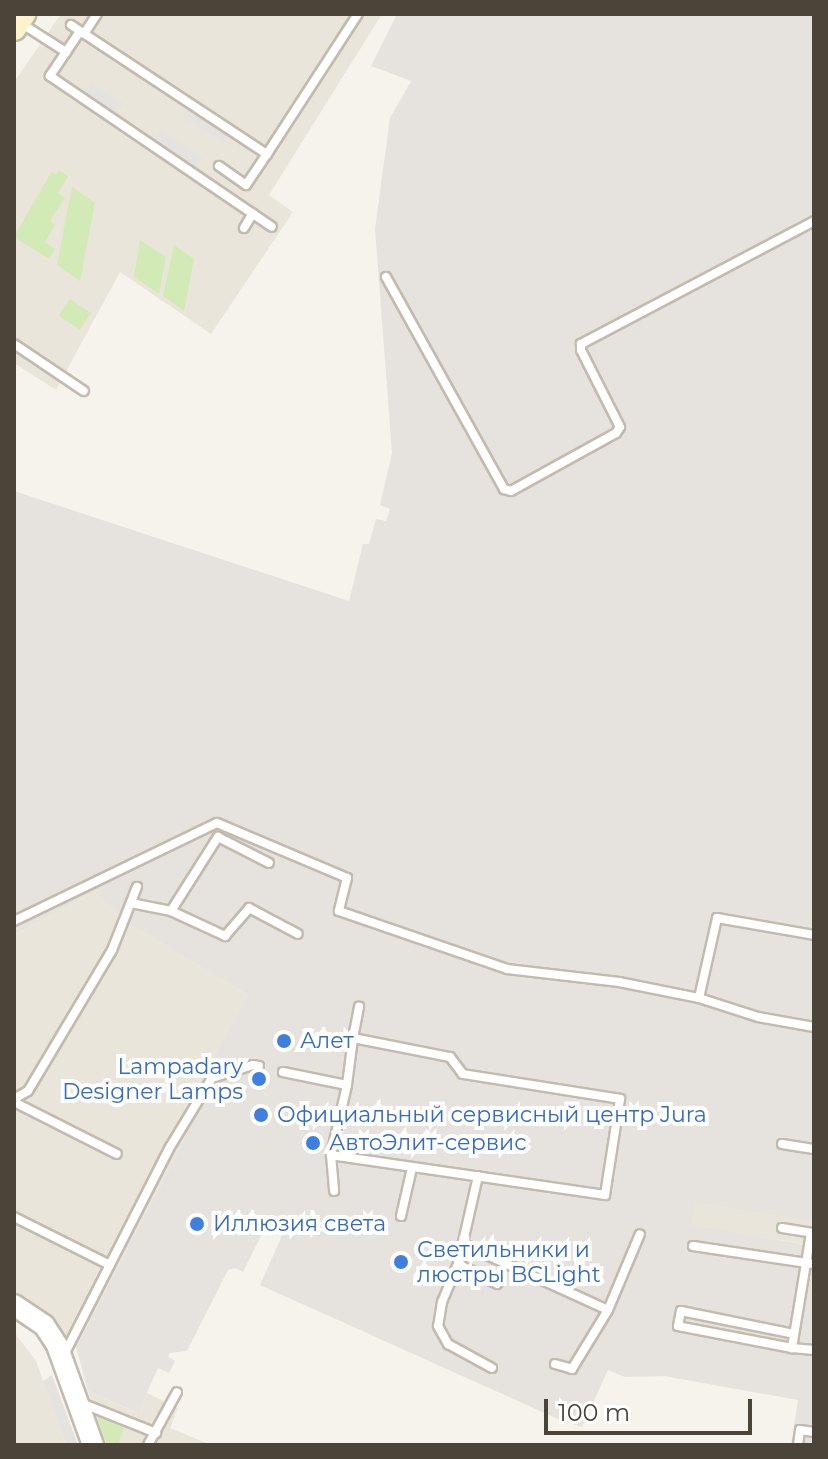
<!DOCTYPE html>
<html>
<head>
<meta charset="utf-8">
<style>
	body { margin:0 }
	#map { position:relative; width:828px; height:1459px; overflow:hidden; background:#f6f3ec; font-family:Montserrat,sans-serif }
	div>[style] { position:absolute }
	.residential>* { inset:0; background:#eae5da; transform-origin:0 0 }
	.industrial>* { inset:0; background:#e6e2dd }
	.green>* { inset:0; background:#d2eab5; transform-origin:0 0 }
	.parking>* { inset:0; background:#e5e3e0; transform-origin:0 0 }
	.roads { filter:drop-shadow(2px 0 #c2bbae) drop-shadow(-2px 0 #c2bbae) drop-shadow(0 2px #c2bbae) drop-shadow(0 -2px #c2bbae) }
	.service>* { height:8px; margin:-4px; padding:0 4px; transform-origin:4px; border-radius:4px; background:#fff }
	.tertiary>* { height:20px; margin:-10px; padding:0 10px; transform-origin:10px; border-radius:10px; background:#fff }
	.secondary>* { height:24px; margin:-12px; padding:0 12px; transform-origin:12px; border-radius:12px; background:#fff3cd }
	.dots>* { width:22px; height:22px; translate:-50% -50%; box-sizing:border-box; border:4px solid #fff; border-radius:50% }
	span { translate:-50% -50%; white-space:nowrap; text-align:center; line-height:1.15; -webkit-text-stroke:8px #fff; paint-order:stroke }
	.shop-label { font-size:22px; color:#366cbe }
	.left { translate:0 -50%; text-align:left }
	.right { translate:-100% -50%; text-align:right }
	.frame { position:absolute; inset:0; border:16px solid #4b4439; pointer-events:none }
	.scale { position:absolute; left:544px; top:1399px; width:208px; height:36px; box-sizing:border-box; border:4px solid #4b4439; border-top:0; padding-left:10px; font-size:24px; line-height:28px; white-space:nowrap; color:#4b4439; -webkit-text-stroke:6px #fff; paint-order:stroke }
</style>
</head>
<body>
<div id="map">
	<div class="residential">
		<div style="clip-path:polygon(61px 14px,382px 14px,269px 195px,293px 212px,211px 334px,120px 272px,56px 390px,14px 363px,14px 82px)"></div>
		<div style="clip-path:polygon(94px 892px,126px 922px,248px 995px,177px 1129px,186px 1134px,172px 1164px,76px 1347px,36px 1305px,14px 1294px,14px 935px)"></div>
		<div style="left:694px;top:1201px;width:122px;height:25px;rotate:9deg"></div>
		<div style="clip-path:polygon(14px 1332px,36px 1361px,66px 1445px,14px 1445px)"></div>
		<div style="clip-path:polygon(88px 1391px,137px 1413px,147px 1393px,178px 1408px,170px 1428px,211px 1445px,105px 1445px)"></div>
	</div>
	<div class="industrial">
		<div style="clip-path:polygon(397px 14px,814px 14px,814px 1221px,695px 1202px,691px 1225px,814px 1246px,814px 1445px,791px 1445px,798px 1400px,664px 1376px,625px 1377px,608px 1370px,582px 1427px,558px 1419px,260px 1285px,284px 1231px,268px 1222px,243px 1272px,235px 1268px,228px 1270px,187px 1351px,170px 1353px,168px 1357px,175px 1361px,169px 1373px,158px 1368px,138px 1413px,88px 1391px,76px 1347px,172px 1164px,186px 1134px,176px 1129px,248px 995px,126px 922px,94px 892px,14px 935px,14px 491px,349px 601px,363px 544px,369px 544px,376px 519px,386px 521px,390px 509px,380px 505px,392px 453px,375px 229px,390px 118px,411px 81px,371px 66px)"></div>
	</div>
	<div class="green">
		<div style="clip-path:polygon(59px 170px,68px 176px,58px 193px,65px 198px,50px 221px,55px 225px,45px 242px,55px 249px,49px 259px,14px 237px,51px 172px,56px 175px)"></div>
		<div style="clip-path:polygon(72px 187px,95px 203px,80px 281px,57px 265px)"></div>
		<div style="clip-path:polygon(140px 240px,166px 257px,159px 294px,134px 277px)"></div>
		<div style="clip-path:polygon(174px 245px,194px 259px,184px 311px,163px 296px)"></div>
		<div style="left:70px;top:299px;width:25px;height:20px;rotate:34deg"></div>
		<div style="clip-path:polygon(97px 1416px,124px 1428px,118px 1445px,107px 1445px)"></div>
	</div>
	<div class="parking">
		<div style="left:91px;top:83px;width:38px;height:12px;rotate:33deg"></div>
		<div style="left:189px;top:106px;width:49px;height:12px;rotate:33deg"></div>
		<div style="left:161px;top:130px;width:50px;height:12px;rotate:34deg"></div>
		<div style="left:466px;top:1251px;width:48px;height:27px;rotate:26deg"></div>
		<div style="clip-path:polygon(52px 1375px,78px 1445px,66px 1445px,43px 1381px)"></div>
	</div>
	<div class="roads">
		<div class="service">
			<div style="left:19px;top:22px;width:56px;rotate:32.6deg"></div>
			<div style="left:66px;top:52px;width:29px;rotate:124deg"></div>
			<div style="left:50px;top:76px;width:268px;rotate:34.2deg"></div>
			<div style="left:71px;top:25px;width:235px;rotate:33.4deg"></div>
			<div style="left:267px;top:154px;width:167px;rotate:-57deg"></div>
			<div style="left:84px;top:34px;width:24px;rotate:-57deg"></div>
			<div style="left:66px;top:52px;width:25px;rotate:-56deg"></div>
			<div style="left:219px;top:166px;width:33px;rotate:35deg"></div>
			<div style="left:246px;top:185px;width:37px;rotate:-56deg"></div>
			<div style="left:244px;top:228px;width:17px;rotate:-59deg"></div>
			<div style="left:386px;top:277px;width:243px;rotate:60.9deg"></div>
			<div style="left:504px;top:489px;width:7px;rotate:16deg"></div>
			<div style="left:511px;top:491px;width:120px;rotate:-28.9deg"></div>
			<div style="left:616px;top:433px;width:7px;rotate:-56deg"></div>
			<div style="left:620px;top:427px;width:86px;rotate:-116.9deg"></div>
			<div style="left:581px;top:350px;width:6px;rotate:-90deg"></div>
			<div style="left:581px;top:344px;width:263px;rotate:-27.8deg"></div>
			<div style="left:14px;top:344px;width:84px;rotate:33.9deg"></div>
			<div style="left:131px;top:903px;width:41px;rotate:11.3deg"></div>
			<div style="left:171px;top:911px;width:88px;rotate:-57.6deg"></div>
			<div style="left:218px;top:837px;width:57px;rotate:27deg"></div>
			<div style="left:171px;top:911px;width:60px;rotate:24.8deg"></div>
			<div style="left:225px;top:936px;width:37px;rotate:-49deg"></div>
			<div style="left:249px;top:908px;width:55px;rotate:28deg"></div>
			<div style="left:14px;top:921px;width:225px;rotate:-25.8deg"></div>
			<div style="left:217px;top:823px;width:141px;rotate:22.9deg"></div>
			<div style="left:347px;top:878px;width:34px;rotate:104deg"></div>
			<div style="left:339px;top:911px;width:178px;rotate:19deg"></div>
			<div style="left:507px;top:969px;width:113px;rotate:6.6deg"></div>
			<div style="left:619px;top:982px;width:82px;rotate:11.3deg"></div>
			<div style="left:699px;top:998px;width:62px;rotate:17.9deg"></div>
			<div style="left:758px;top:1017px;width:57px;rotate:10.1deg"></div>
			<div style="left:699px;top:998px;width:82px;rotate:-77.3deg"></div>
			<div style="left:717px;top:918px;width:98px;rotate:9.9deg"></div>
			<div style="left:353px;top:1038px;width:32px;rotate:-79deg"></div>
			<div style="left:283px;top:1072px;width:65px;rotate:11.5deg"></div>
			<div style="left:347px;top:1085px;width:47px;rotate:-82.7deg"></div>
			<div style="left:353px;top:1038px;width:99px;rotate:11.1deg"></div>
			<div style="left:450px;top:1057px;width:21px;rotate:53deg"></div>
			<div style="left:463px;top:1074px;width:159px;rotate:9deg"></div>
			<div style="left:620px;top:1099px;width:97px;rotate:98.9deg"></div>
			<div style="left:605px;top:1195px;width:277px;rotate:-171.7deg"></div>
			<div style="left:331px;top:1155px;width:72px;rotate:-77.1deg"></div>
			<div style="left:14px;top:1099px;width:16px;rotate:-30deg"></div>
			<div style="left:28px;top:1091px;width:164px;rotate:-59.2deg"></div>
			<div style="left:112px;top:950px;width:68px;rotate:-68.4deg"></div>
			<div style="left:14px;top:1102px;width:115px;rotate:26.8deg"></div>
			<div style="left:782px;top:1144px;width:32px;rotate:9deg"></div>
			<div style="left:331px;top:1155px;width:36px;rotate:85deg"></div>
			<div style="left:478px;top:1176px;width:90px;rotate:102.8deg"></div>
			<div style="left:458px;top:1264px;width:41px;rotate:112.8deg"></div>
			<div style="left:442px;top:1302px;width:24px;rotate:99deg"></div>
			<div style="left:438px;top:1326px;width:21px;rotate:61deg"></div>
			<div style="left:448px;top:1344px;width:50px;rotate:28.6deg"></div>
			<div style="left:401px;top:1216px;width:49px;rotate:-77.1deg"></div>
			<div style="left:14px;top:1217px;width:107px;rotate:26.6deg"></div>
			<div style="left:782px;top:1228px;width:31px;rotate:9deg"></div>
			<div style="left:811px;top:1233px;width:117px;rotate:99.4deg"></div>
			<div style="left:792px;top:1348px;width:22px;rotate:5deg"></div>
			<div style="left:463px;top:1244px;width:159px;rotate:24.5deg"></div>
			<div style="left:608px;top:1310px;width:82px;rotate:-67.2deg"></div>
			<div style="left:693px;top:1246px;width:122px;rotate:8.5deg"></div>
			<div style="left:458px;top:1264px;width:44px;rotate:27.1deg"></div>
			<div style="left:792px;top:1348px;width:116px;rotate:-169.1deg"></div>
			<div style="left:678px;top:1326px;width:15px;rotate:-79deg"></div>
			<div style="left:681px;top:1311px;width:115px;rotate:11.5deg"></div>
			<div style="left:65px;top:1353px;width:231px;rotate:-63deg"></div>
			<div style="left:170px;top:1147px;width:81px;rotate:-58.7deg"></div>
			<div style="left:212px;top:1078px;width:43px;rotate:-17.6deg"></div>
			<div style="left:253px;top:1065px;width:6px;rotate:9deg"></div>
			<div style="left:555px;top:1364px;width:18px;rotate:16deg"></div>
			<div style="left:572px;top:1369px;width:69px;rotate:-58.6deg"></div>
			<div style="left:81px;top:1403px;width:81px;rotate:21.8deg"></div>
			<div style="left:148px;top:1445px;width:60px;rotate:-61.3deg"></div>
			<div style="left:798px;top:1445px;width:15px;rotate:-82deg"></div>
			<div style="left:800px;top:1430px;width:14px;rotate:8deg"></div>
		</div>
		<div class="tertiary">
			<div style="left:14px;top:1305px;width:36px;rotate:34deg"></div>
			<div style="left:44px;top:1325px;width:24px;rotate:57deg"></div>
			<div style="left:57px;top:1345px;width:106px;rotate:70.2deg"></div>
		</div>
		<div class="secondary">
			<div style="left:14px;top:28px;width:17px;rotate:-57deg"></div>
		</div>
	</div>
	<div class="dots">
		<div style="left:284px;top:1041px;background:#3f7fe0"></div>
		<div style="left:259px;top:1079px;background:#3f7fe0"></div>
		<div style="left:261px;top:1115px;background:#3f7fe0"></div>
		<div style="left:313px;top:1143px;background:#3f7fe0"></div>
		<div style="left:197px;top:1224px;background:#3f7fe0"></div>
		<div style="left:401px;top:1262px;background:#3f7fe0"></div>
	</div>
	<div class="shop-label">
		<span class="left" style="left:300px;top:1041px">Алет</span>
		<span class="right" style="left:243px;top:1079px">Lampadary<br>Designer Lamps</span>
		<span class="left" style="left:277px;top:1115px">Официальный сервисный центр Jura</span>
		<span class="left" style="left:329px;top:1143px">АвтоЭлит-сервис</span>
		<span class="left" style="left:213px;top:1224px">Иллюзия света</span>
		<span class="left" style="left:417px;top:1262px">Светильники и<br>люстры BCLight</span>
	</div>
	<div class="frame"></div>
	<div class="scale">100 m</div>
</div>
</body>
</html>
